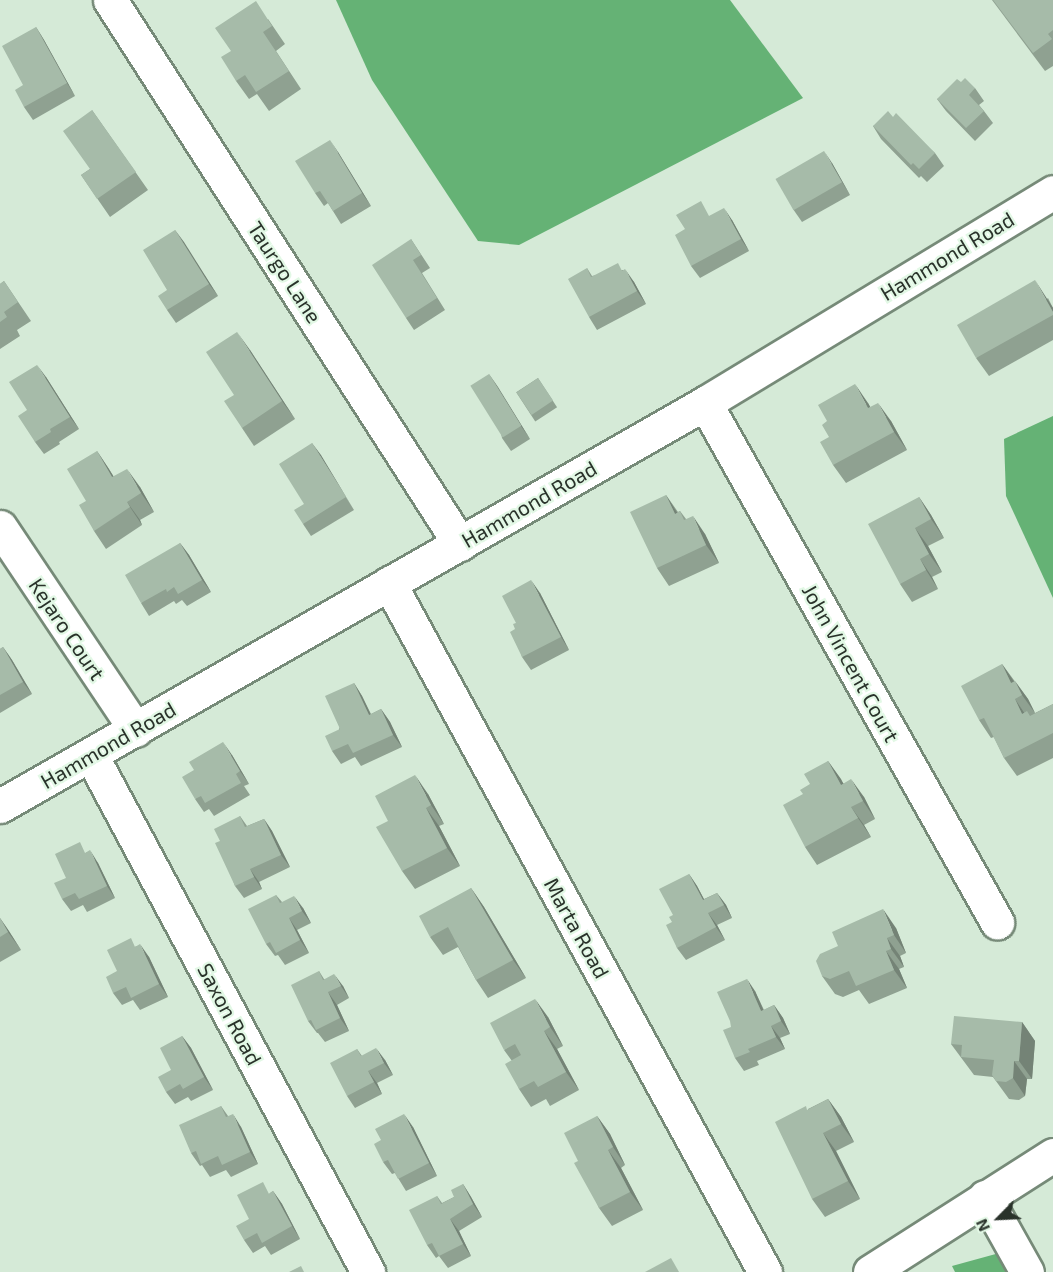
<!DOCTYPE html>
<html>
<head>
<meta charset="utf-8">
<style>
	body { margin:0 }
	#map { position:relative; width:1053px; height:1272px; overflow:hidden; background:#d5ead7; font-family:"Exo 2",sans-serif }
	div>[style] { position:absolute }
	.forest>* { inset:0; background:#65b275 }
	.roads { filter:drop-shadow(2px 0 #768a78) drop-shadow(-2px 0 #768a78) drop-shadow(0 2px #768a78) drop-shadow(0 -2px #768a78) }
	.minor>* { height:33px; margin:-16.5px; padding:0 16.5px; transform-origin:16.5px; border-radius:16.5px; background:#fff }
	.wall>* { inset:0; background:#8fa191; transform-origin:0 0 }
	.shaded-wall>* { inset:0; background:#748376 }
	.building>* { inset:0; background:#a6bba9; transform-origin:0 0 }
	span { translate:-50% -50%; white-space:nowrap; text-align:center; line-height:1.15; -webkit-text-stroke:4.5px #e2f8e5; paint-order:stroke }
	.street-label { font-size:21px; color:#29322a }
	.north { position:absolute; left:969px; top:1188px; width:60px; height:60px; -webkit-text-stroke:4px #e2f8e5; paint-order:stroke; rotate:246deg; font-size:16px; font-weight:700; line-height:24px; text-align:center; color:#29322a }
	.north::after { content:''; display:block; margin:auto; width:21px; height:27px; background:#29322a; clip-path:polygon(50% 0,100% 100%,50% 72%,0 100%) }
</style>
</head>
<body>
<div id="map">
	<div class="forest">
		<div style="clip-path:polygon(336px 0,730px 0,803px 98px,519px 245px,478px 241px,372px 80px)"></div>
		<div style="clip-path:polygon(1053px 416px,1053px 598px,1006px 496px,1004px 439px)"></div>
		<div style="clip-path:polygon(1003px 1252px,1015px 1272px,955px 1272px,952px 1266px)"></div>
	</div>
	<div class="roads">
		<div class="minor">
			<div style="left:110px;top:0;width:647px;rotate:57.24deg"></div>
			<div style="left:705px;top:403px;width:596px;rotate:60.64deg"></div>
			<div style="left:0;top:527px;width:244px;rotate:56.2deg"></div>
			<div style="left:389px;top:583px;width:785px;rotate:61.38deg"></div>
			<div style="left:91px;top:755px;width:587px;rotate:61.82deg"></div>
			<div style="left:0;top:806px;width:812px;rotate:-29.75deg"></div>
			<div style="left:705px;top:403px;width:407px;rotate:-31.2deg"></div>
			<div style="left:985px;top:1197px;width:86px;rotate:60.8deg"></div>
			<div style="left:870px;top:1272px;width:217px;rotate:-32.6deg"></div>
		</div>
	</div>
	<div class="wall">
		<div style="clip-path:polygon(992px 0,1053px 0,1053px 66px,1045px 71px)"></div>
		<div style="clip-path:polygon(268px 19px,285px 44px,276px 51px,301px 89px,269px 111px,257px 94px,249px 99px,236px 81px,231px 51px)"></div>
		<div style="clip-path:polygon(36px 27px,44px 40px,75px 96px,33px 120px,24px 107px,23px 85px)"></div>
		<div style="clip-path:polygon(975px 88px,984px 101px,979px 105px,984px 111px,993px 123px,975px 141px,946px 111px,937px 99px)"></div>
		<div style="clip-path:polygon(92px 110px,148px 190px,110px 217px,81px 175px,90px 169px)"></div>
		<div style="clip-path:polygon(893px 117px,935px 153px,944px 166px,927px 182px,921px 176px,919px 178px,881px 139px,873px 126px)"></div>
		<div style="clip-path:polygon(338px 152px,371px 206px,341px 224px,328px 203px,324px 206px,315px 193px)"></div>
		<div style="clip-path:polygon(832px 163px,850px 195px,802px 222px,793px 209px)"></div>
		<div style="clip-path:polygon(711px 215px,732px 220px,749px 251px,700px 278px,691px 266px)"></div>
		<div style="clip-path:polygon(175px 230px,218px 296px,176px 323px,167px 310px,167px 290px)"></div>
		<div style="clip-path:polygon(411px 239px,430px 268px,422px 273px,445px 310px,414px 330px,406px 318px)"></div>
		<div style="clip-path:polygon(587px 268px,592px 276px,623px 270px,634px 282px,646px 304px,597px 330px,589px 317px)"></div>
		<div style="clip-path:polygon(4px 281px,31px 321px,17px 330px,20px 336px,0 349px,0 284px)"></div>
		<div style="clip-path:polygon(1048px 298px,1053px 308px,1053px 340px,989px 376px,976px 358px)"></div>
		<div style="clip-path:polygon(250px 350px,295px 419px,254px 446px,242px 428px,234px 395px)"></div>
		<div style="clip-path:polygon(489px 374px,530px 439px,511px 451px,502px 438px)"></div>
		<div style="clip-path:polygon(46px 377px,79px 429px,59px 442px,60px 444px,44px 454px,35px 442px,27px 410px)"></div>
		<div style="left:538px;top:378px;width:35px;height:26px;rotate:57deg"></div>
		<div style="clip-path:polygon(868px 403px,870px 407px,891px 421px,907px 450px,846px 483px,833px 465px,829px 437px)"></div>
		<div style="clip-path:polygon(312px 443px,354px 510px,311px 536px,303px 524px,304px 504px)"></div>
		<div style="clip-path:polygon(97px 451px,114px 477px,140px 487px,154px 512px,140px 520px,142px 525px,106px 549px,94px 531px,86px 501px)"></div>
		<div style="clip-path:polygon(666px 495px,678px 512px,680px 511px,686px 519px,705px 534px,719px 563px,669px 586px,657px 568px)"></div>
		<div style="clip-path:polygon(919px 497px,931px 515px,944px 538px,928px 546px,942px 572px,932px 577px,938px 589px,912px 602px,900px 584px)"></div>
		<div style="clip-path:polygon(180px 543px,189px 555px,211px 592px,187px 606px,182px 600px,176px 604px,174px 601px,149px 616px,141px 603px)"></div>
		<div style="clip-path:polygon(540px 593px,569px 650px,531px 670px,522px 657px,515px 629px,516px 623px)"></div>
		<div style="clip-path:polygon(3px 647px,12px 660px,32px 694px,0 713px,0 649px)"></div>
		<div style="clip-path:polygon(1002px 664px,1028px 699px,1035px 713px,1053px 704px,1053px 758px,1017px 776px,1004px 758px,994px 737px,991px 738px,979px 720px)"></div>
		<div style="clip-path:polygon(354px 683px,362px 696px,371px 714px,381px 709px,390px 722px,402px 747px,361px 766px,355px 757px,341px 764px,332px 751px)"></div>
		<div style="clip-path:polygon(232px 755px,249px 784px,244px 786px,250px 795px,214px 816px,209px 809px,204px 812px,195px 799px)"></div>
		<div style="clip-path:polygon(828px 761px,843px 783px,864px 797px,875px 819px,864px 825px,871px 837px,817px 865px,805px 847px,810px 784px)"></div>
		<div style="clip-path:polygon(428px 794px,444px 824px,439px 826px,460px 866px,415px 889px,402px 871px,388px 821px)"></div>
		<div style="clip-path:polygon(240px 816px,247px 826px,264px 819px,272px 831px,290px 867px,259px 882px,262px 889px,244px 898px,235px 886px,220px 841px)"></div>
		<div style="clip-path:polygon(87px 852px,98px 863px,115px 898px,87px 912px,83px 905px,71px 911px,62px 899px,66px 878px)"></div>
		<div style="clip-path:polygon(689px 874px,697px 886px,704px 899px,717px 893px,726px 905px,732px 918px,717px 925px,725px 940px,686px 960px,677px 948px,672px 922px,673px 915px)"></div>
		<div style="clip-path:polygon(471px 888px,484px 907px,526px 978px,488px 998px,476px 980px,458px 947px,443px 955px,430px 937px)"></div>
		<div style="clip-path:polygon(276px 895px,282px 902px,303px 908px,311px 923px,297px 930px,309px 953px,285px 965px,278px 955px,275px 956px,266px 944px)"></div>
		<div style="clip-path:polygon(0 918px,21px 950px,0 962px)"></div>
		<div style="clip-path:polygon(896px 928px,906px 953px,900px 956px,904px 967px,899px 969px,907px 988px,869px 1004px,859px 990px,843px 997px,835px 994px,822px 976px)"></div>
		<div style="clip-path:polygon(136px 946px,149px 957px,168px 997px,140px 1010px,133px 1000px,122px 1005px,113px 993px,117px 971px)"></div>
		<div style="clip-path:polygon(319px 971px,324px 979px,343px 986px,349px 998px,337px 1005px,349px 1031px,325px 1042px,318px 1033px,317px 1033px,308px 1021px)"></div>
		<div style="clip-path:polygon(755px 991px,764px 1010px,774px 1005px,783px 1018px,790px 1034px,780px 1038px,785px 1049px,757px 1061px,759px 1065px,744px 1071px,735px 1058px,731px 1027px)"></div>
		<div style="clip-path:polygon(548px 1017px,563px 1046px,557px 1049px,579px 1090px,550px 1106px,546px 1099px,531px 1107px,519px 1089px,512px 1061px,504px 1050px)"></div>
		<div style="clip-path:polygon(1022px 1022px,1035px 1041px,1032px 1079px,1027px 1079px,1025px 1096px,1019px 1100px,1009px 1099px,993px 1077px,974px 1075px,951px 1044px)"></div>
		<div style="clip-path:polygon(182px 1036px,191px 1048px,213px 1090px,191px 1101px,188px 1097px,175px 1104px,166px 1092px,171px 1070px)"></div>
		<div style="clip-path:polygon(357px 1049px,362px 1056px,385px 1060px,393px 1075px,377px 1083px,382px 1094px,355px 1108px,347px 1096px)"></div>
		<div style="clip-path:polygon(828px 1099px,841px 1117px,854px 1142px,836px 1151px,860px 1199px,825px 1217px,812px 1199px,808px 1109px)"></div>
		<div style="clip-path:polygon(221px 1106px,228px 1116px,241px 1127px,258px 1164px,231px 1177px,226px 1170px,210px 1177px,202px 1165px,200px 1166px,191px 1153px)"></div>
		<div style="clip-path:polygon(597px 1116px,610px 1134px,625px 1165px,621px 1168px,643px 1210px,612px 1226px,599px 1208px,578px 1161px)"></div>
		<div style="clip-path:polygon(413px 1127px,437px 1176px,406px 1191px,395px 1173px,392px 1174px,383px 1162px)"></div>
		<div style="clip-path:polygon(463px 1184px,471px 1197px,482px 1217px,459px 1231px,471px 1256px,448px 1268px,439px 1256px,436px 1258px,427px 1245px,437px 1196px,442px 1203px,454px 1197px)"></div>
		<div style="clip-path:polygon(273px 1191px,282px 1204px,300px 1239px,271px 1255px,265px 1246px,253px 1253px,244px 1240px,249px 1219px,270px 1193px)"></div>
	</div>
	<div class="shaded-wall">
		<div style="clip-path:polygon(36px 27px,44px 40px,75px 96px,67px 83px)"></div>
		<div style="clip-path:polygon(330px 140px,338px 152px,371px 206px,362px 193px)"></div>
		<div style="clip-path:polygon(824px 151px,832px 163px,850px 195px,842px 182px)"></div>
		<div style="clip-path:polygon(724px 208px,732px 220px,749px 251px,741px 239px)"></div>
		<div style="clip-path:polygon(175px 230px,184px 242px,218px 296px,209px 284px)"></div>
		<div style="clip-path:polygon(625px 269px,634px 282px,646px 304px,637px 291px)"></div>
		<div style="clip-path:polygon(1035px 280px,1053px 308px,1053px 312px)"></div>
		<div style="clip-path:polygon(237px 332px,250px 350px,295px 419px,282px 401px)"></div>
		<div style="clip-path:polygon(37px 365px,46px 377px,79px 429px,70px 417px)"></div>
		<div style="clip-path:polygon(489px 374px,498px 387px,530px 439px,521px 426px)"></div>
		<div style="clip-path:polygon(855px 384px,868px 403px,881px 426px,868px 408px)"></div>
		<div style="clip-path:polygon(878px 403px,891px 421px,907px 450px,894px 432px)"></div>
		<div style="clip-path:polygon(312px 443px,321px 455px,354px 510px,346px 497px)"></div>
		<div style="clip-path:polygon(97px 451px,109px 469px,125px 496px,112px 477px)"></div>
		<div style="clip-path:polygon(127px 469px,140px 487px,154px 512px,141px 493px)"></div>
		<div style="clip-path:polygon(666px 495px,678px 514px,675px 514px)"></div>
		<div style="clip-path:polygon(919px 497px,931px 515px,944px 538px,931px 519px)"></div>
		<div style="clip-path:polygon(127px 502px,140px 520px,142px 525px,130px 507px)"></div>
		<div style="clip-path:polygon(693px 516px,705px 534px,719px 563px,706px 545px)"></div>
		<div style="clip-path:polygon(915px 528px,928px 546px,942px 572px,929px 554px)"></div>
		<div style="clip-path:polygon(180px 543px,189px 555px,211px 592px,202px 580px)"></div>
		<div style="clip-path:polygon(920px 559px,932px 577px,938px 589px,926px 570px)"></div>
		<div style="clip-path:polygon(531px 580px,540px 593px,569px 650px,561px 637px)"></div>
		<div style="clip-path:polygon(3px 647px,12px 660px,32px 694px,23px 682px)"></div>
		<div style="clip-path:polygon(1002px 664px,1015px 683px,1011px 683px)"></div>
		<div style="clip-path:polygon(1015px 681px,1028px 699px,1035px 713px,1022px 695px)"></div>
		<div style="clip-path:polygon(354px 683px,362px 696px,377px 728px,369px 715px)"></div>
		<div style="clip-path:polygon(1015px 699px,1027px 717px,1022px 714px)"></div>
		<div style="clip-path:polygon(381px 709px,390px 722px,402px 747px,393px 735px)"></div>
		<div style="clip-path:polygon(223px 742px,232px 755px,249px 784px,240px 771px)"></div>
		<div style="clip-path:polygon(828px 761px,841px 779px,853px 803px,841px 785px)"></div>
		<div style="clip-path:polygon(415px 775px,428px 794px,444px 824px,431px 805px)"></div>
		<div style="clip-path:polygon(851px 779px,864px 797px,875px 819px,863px 801px)"></div>
		<div style="clip-path:polygon(851px 807px,864px 825px,871px 837px,858px 818px)"></div>
		<div style="clip-path:polygon(426px 808px,439px 826px,460px 866px,447px 848px)"></div>
		<div style="clip-path:polygon(264px 819px,272px 831px,290px 867px,281px 855px)"></div>
		<div style="clip-path:polygon(90px 850px,98px 863px,115px 898px,107px 886px)"></div>
		<div style="clip-path:polygon(250px 869px,259px 882px,262px 889px,254px 877px)"></div>
		<div style="clip-path:polygon(689px 874px,697px 886px,711px 913px,703px 900px)"></div>
		<div style="clip-path:polygon(471px 888px,484px 907px,526px 978px,513px 960px)"></div>
		<div style="clip-path:polygon(717px 893px,726px 905px,732px 918px,724px 905px)"></div>
		<div style="clip-path:polygon(294px 896px,303px 908px,311px 923px,302px 911px)"></div>
		<div style="clip-path:polygon(883px 909px,896px 928px,906px 953px,894px 935px)"></div>
		<div style="clip-path:polygon(708px 913px,717px 925px,725px 940px,716px 927px)"></div>
		<div style="clip-path:polygon(0 918px,9px 931px,21px 950px,8px 932px)"></div>
		<div style="clip-path:polygon(289px 918px,297px 930px,309px 953px,300px 940px)"></div>
		<div style="clip-path:polygon(887px 938px,900px 956px,904px 967px,891px 949px)"></div>
		<div style="clip-path:polygon(140px 944px,149px 957px,168px 997px,159px 984px)"></div>
		<div style="clip-path:polygon(886px 951px,899px 969px,907px 988px,894px 970px)"></div>
		<div style="clip-path:polygon(334px 974px,343px 986px,349px 998px,341px 986px)"></div>
		<div style="clip-path:polygon(747px 979px,755px 991px,769px 1023px,761px 1011px)"></div>
		<div style="clip-path:polygon(328px 992px,337px 1005px,349px 1031px,340px 1018px)"></div>
		<div style="clip-path:polygon(535px 999px,548px 1017px,563px 1046px,550px 1027px)"></div>
		<div style="clip-path:polygon(774px 1005px,783px 1018px,790px 1034px,781px 1021px)"></div>
		<div style="clip-path:polygon(1022px 1022px,1035px 1041px,1032px 1079px,1019px 1061px)"></div>
		<div style="clip-path:polygon(771px 1026px,780px 1038px,785px 1049px,776px 1037px)"></div>
		<div style="clip-path:polygon(544px 1031px,557px 1049px,579px 1090px,566px 1072px)"></div>
		<div style="clip-path:polygon(182px 1036px,191px 1048px,213px 1090px,204px 1077px)"></div>
		<div style="clip-path:polygon(376px 1048px,385px 1060px,393px 1075px,384px 1063px)"></div>
		<div style="clip-path:polygon(1014px 1061px,1027px 1079px,1025px 1096px,1013px 1078px)"></div>
		<div style="clip-path:polygon(368px 1071px,377px 1083px,382px 1094px,374px 1082px)"></div>
		<div style="clip-path:polygon(828px 1099px,841px 1117px,854px 1142px,841px 1124px)"></div>
		<div style="clip-path:polygon(233px 1114px,241px 1127px,258px 1164px,250px 1152px)"></div>
		<div style="clip-path:polygon(404px 1114px,413px 1127px,437px 1176px,429px 1163px)"></div>
		<div style="clip-path:polygon(597px 1116px,610px 1134px,625px 1165px,613px 1147px)"></div>
		<div style="clip-path:polygon(823px 1133px,836px 1151px,860px 1199px,848px 1181px)"></div>
		<div style="clip-path:polygon(608px 1150px,621px 1168px,643px 1210px,630px 1192px)"></div>
		<div style="clip-path:polygon(463px 1184px,471px 1197px,482px 1217px,473px 1204px)"></div>
		<div style="clip-path:polygon(273px 1191px,282px 1204px,300px 1239px,292px 1226px)"></div>
		<div style="clip-path:polygon(450px 1219px,459px 1231px,471px 1256px,463px 1244px)"></div>
	</div>
	<div class="building">
		<div style="clip-path:polygon(993px 0,1053px 0,1053px 30px,1048px 34px,1052px 39px,1033px 53px)"></div>
		<div style="clip-path:polygon(256px 1px,272px 26px,263px 32px,289px 71px,256px 92px,245px 75px,236px 81px,221px 57px,231px 51px,215px 28px)"></div>
		<div style="clip-path:polygon(36px 27px,67px 83px,24px 107px,15px 90px,23px 85px,2px 46px)"></div>
		<div style="clip-path:polygon(965px 78px,975px 88px,969px 95px,984px 111px,966px 128px,937px 99px,957px 79px,961px 82px)"></div>
		<div style="clip-path:polygon(92px 110px,136px 172px,97px 199px,81px 175px,90px 169px,63px 131px)"></div>
		<div style="clip-path:polygon(888px 111px,893px 117px,896px 113px,935px 153px,919px 169px,913px 163px,911px 165px,873px 126px)"></div>
		<div style="clip-path:polygon(330px 140px,362px 193px,333px 211px,320px 191px,315px 193px,295px 161px)"></div>
		<div style="left:824px;top:151px;width:36px;height:56px;rotate:60deg"></div>
		<div style="clip-path:polygon(701px 201px,709px 216px,724px 208px,741px 239px,691px 266px,675px 235px,685px 229px,676px 215px)"></div>
		<div style="clip-path:polygon(175px 230px,209px 284px,167px 310px,158px 296px,167px 290px,143px 250px)"></div>
		<div style="clip-path:polygon(411px 239px,421px 255px,413px 260px,437px 298px,406px 318px,372px 265px)"></div>
		<div style="clip-path:polygon(618px 263px,622px 271px,625px 269px,637px 291px,589px 317px,568px 279px,587px 268px,591px 277px)"></div>
		<div style="clip-path:polygon(1035px 280px,1053px 312px,1053px 315px,976px 358px,957px 325px)"></div>
		<div style="clip-path:polygon(4px 281px,18px 302px,4px 312px,7px 317px,0 322px,0 284px)"></div>
		<div style="clip-path:polygon(237px 332px,282px 401px,242px 428px,224px 401px,234px 395px,206px 352px)"></div>
		<div style="clip-path:polygon(37px 365px,70px 417px,50px 429px,51px 432px,35px 442px,18px 416px,27px 410px,9px 382px)"></div>
		<div style="left:489px;top:374px;width:61px;height:22px;rotate:58deg"></div>
		<div style="left:538px;top:378px;width:27px;height:26px;rotate:56deg"></div>
		<div style="clip-path:polygon(855px 384px,868px 408px,878px 403px,894px 432px,833px 465px,820px 442px,829px 437px,822px 425px,827px 421px,818px 405px)"></div>
		<div style="clip-path:polygon(312px 443px,346px 497px,303px 524px,294px 510px,304px 504px,279px 464px)"></div>
		<div style="clip-path:polygon(97px 451px,112px 477px,127px 469px,141px 493px,127px 502px,130px 507px,94px 531px,79px 505px,86px 501px,67px 469px)"></div>
		<div style="clip-path:polygon(666px 495px,675px 514px,680px 511px,684px 520px,693px 516px,706px 545px,657px 568px,630px 512px)"></div>
		<div style="clip-path:polygon(919px 497px,931px 519px,915px 528px,929px 554px,920px 559px,926px 570px,900px 584px,868px 524px)"></div>
		<div style="clip-path:polygon(180px 543px,202px 580px,178px 594px,174px 587px,167px 592px,166px 589px,141px 603px,125px 575px)"></div>
		<div style="clip-path:polygon(531px 580px,561px 637px,522px 657px,510px 632px,515px 629px,513px 624px,516px 623px,502px 596px)"></div>
		<div style="clip-path:polygon(3px 647px,23px 682px,0 695px,0 649px)"></div>
		<div style="clip-path:polygon(1002px 664px,1011px 683px,1015px 681px,1022px 695px,1015px 699px,1022px 714px,1027px 711px,1030px 716px,1053px 704px,1053px 733px,1004px 758px,984px 718px,979px 720px,961px 686px)"></div>
		<div style="clip-path:polygon(354px 683px,369px 715px,381px 709px,393px 735px,353px 753px,348px 744px,332px 751px,325px 736px,340px 729px,325px 696px)"></div>
		<div style="clip-path:polygon(223px 742px,240px 771px,236px 774px,241px 783px,205px 803px,201px 796px,195px 799px,182px 777px,194px 770px,189px 762px)"></div>
		<div style="clip-path:polygon(828px 761px,841px 785px,851px 779px,863px 801px,851px 807px,858px 818px,805px 847px,783px 805px,803px 794px,800px 790px,810px 784px,804px 774px)"></div>
		<div style="clip-path:polygon(415px 775px,431px 805px,426px 808px,447px 848px,402px 871px,376px 827px,388px 821px,375px 796px)"></div>
		<div style="clip-path:polygon(240px 816px,245px 827px,264px 819px,281px 855px,250px 869px,254px 877px,235px 886px,215px 843px,220px 841px,214px 829px)"></div>
		<div style="clip-path:polygon(80px 842px,85px 853px,90px 850px,107px 886px,79px 899px,75px 893px,62px 899px,54px 883px,66px 878px,55px 854px)"></div>
		<div style="clip-path:polygon(689px 874px,703px 900px,717px 893px,724px 905px,708px 913px,716px 927px,677px 948px,666px 925px,672px 922px,669px 917px,673px 915px,659px 889px)"></div>
		<div style="clip-path:polygon(471px 888px,513px 960px,476px 980px,448px 927px,430px 937px,419px 916px)"></div>
		<div style="clip-path:polygon(276px 895px,280px 903px,294px 896px,302px 911px,289px 918px,300px 940px,276px 953px,270px 942px,266px 944px,248px 909px)"></div>
		<div style="clip-path:polygon(883px 909px,894px 935px,887px 938px,891px 949px,886px 951px,894px 970px,856px 986px,849px 971px,830px 979px,822px 976px,816px 961px,820px 954px,838px 946px,832px 932px)"></div>
		<div style="clip-path:polygon(0 918px,8px 932px,0 937px)"></div>
		<div style="clip-path:polygon(131px 938px,135px 947px,140px 944px,159px 984px,131px 998px,126px 987px,113px 993px,106px 977px,117px 971px,107px 950px)"></div>
		<div style="clip-path:polygon(319px 971px,323px 980px,334px 974px,341px 986px,328px 992px,340px 1018px,316px 1030px,311px 1020px,308px 1021px,291px 985px)"></div>
		<div style="clip-path:polygon(747px 979px,761px 1011px,774px 1005px,781px 1021px,771px 1026px,776px 1037px,748px 1049px,750px 1052px,735px 1058px,723px 1030px,731px 1027px,730px 1021px,717px 992px)"></div>
		<div style="clip-path:polygon(535px 999px,550px 1027px,544px 1031px,566px 1072px,538px 1087px,534px 1081px,519px 1089px,505px 1064px,521px 1055px,515px 1044px,504px 1050px,490px 1023px)"></div>
		<div style="clip-path:polygon(954px 1016px,1022px 1022px,1019px 1061px,1014px 1061px,1013px 1078px,1006px 1082px,996px 1081px,992px 1075px,994px 1060px,961px 1057px,962px 1045px,951px 1044px)"></div>
		<div style="clip-path:polygon(182px 1036px,204px 1077px,183px 1089px,180px 1084px,166px 1092px,158px 1077px,171px 1070px,160px 1048px)"></div>
		<div style="clip-path:polygon(376px 1048px,384px 1063px,368px 1071px,374px 1082px,347px 1096px,330px 1063px,357px 1049px,361px 1056px)"></div>
		<div style="clip-path:polygon(828px 1099px,841px 1124px,823px 1133px,848px 1181px,812px 1199px,775px 1122px,806px 1106px,807px 1110px)"></div>
		<div style="clip-path:polygon(221px 1106px,226px 1117px,233px 1114px,250px 1152px,222px 1165px,218px 1156px,201px 1164px,196px 1151px,191px 1153px,179px 1125px)"></div>
		<div style="clip-path:polygon(404px 1114px,429px 1163px,398px 1179px,388px 1160px,383px 1162px,374px 1144px,381px 1140px,375px 1129px)"></div>
		<div style="clip-path:polygon(597px 1116px,613px 1147px,608px 1150px,630px 1192px,599px 1208px,574px 1163px,578px 1161px,564px 1133px)"></div>
		<div style="clip-path:polygon(263px 1182px,269px 1194px,273px 1191px,292px 1226px,262px 1243px,257px 1233px,244px 1240px,236px 1226px,249px 1219px,237px 1195px)"></div>
		<div style="clip-path:polygon(463px 1184px,473px 1204px,450px 1219px,463px 1244px,439px 1256px,432px 1243px,427px 1245px,409px 1210px,437px 1196px,441px 1204px,454px 1197px,451px 1190px)"></div>
		<div style="clip-path:polygon(671px 1258px,679px 1272px,645px 1272px)"></div>
		<div style="clip-path:polygon(301px 1266px,304px 1272px,289px 1272px)"></div>
	</div>
	<div class="street-label">
		<span style="left:947px;top:256px;rotate:-31deg">Hammond Road</span>
		<span style="left:285px;top:272px;rotate:57deg">Taurgo Lane</span>
		<span style="left:529px;top:504px;rotate:-30deg">Hammond Road</span>
		<span style="left:67px;top:629px;rotate:56deg">Kejaro Court</span>
		<span style="left:851px;top:663px;rotate:61deg">John Vincent Court</span>
		<span style="left:108px;top:745px;rotate:-30deg">Hammond Road</span>
		<span style="left:577px;top:928px;rotate:61deg">Marta Road</span>
		<span style="left:230px;top:1014px;rotate:62deg">Saxon Road</span>
	</div>
	<div class="north">N</div>
</div>
</body>
</html>
